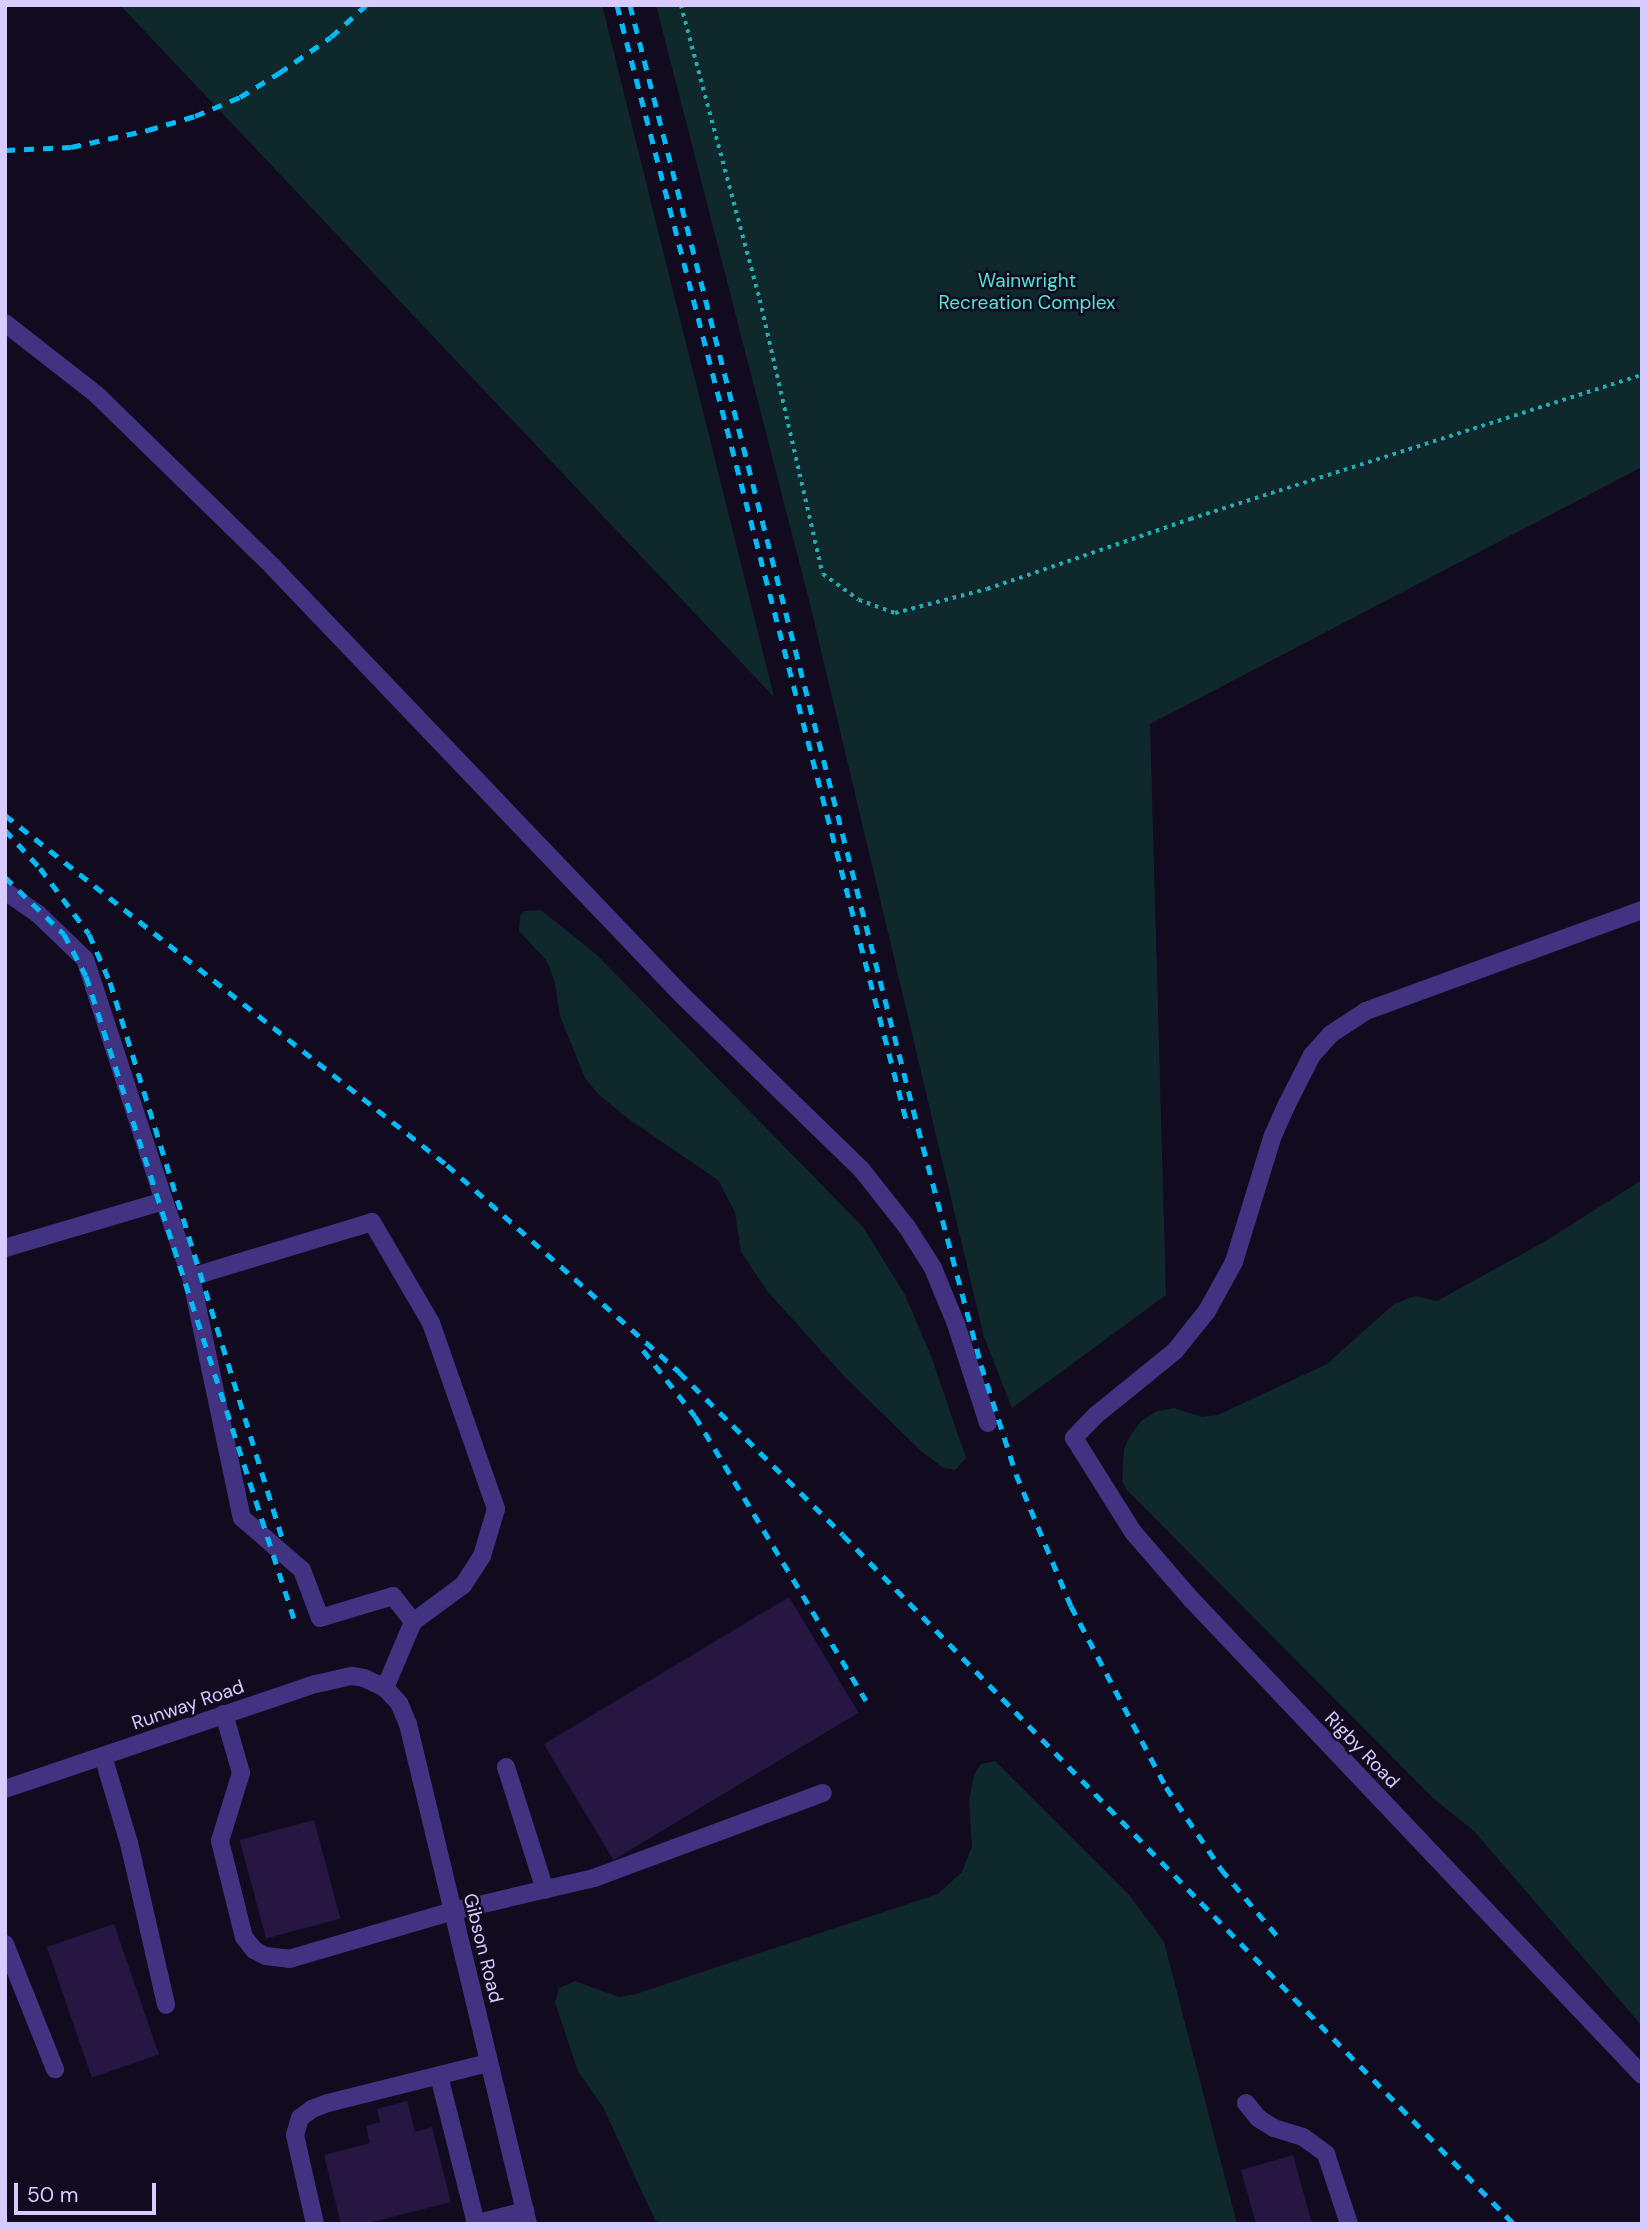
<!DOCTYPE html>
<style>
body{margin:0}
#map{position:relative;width:1647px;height:2229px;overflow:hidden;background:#120b20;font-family:"DM Sans",sans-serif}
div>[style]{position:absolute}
.green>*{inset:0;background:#0e282b}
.building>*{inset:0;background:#251642;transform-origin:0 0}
.path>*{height:3.5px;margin-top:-1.75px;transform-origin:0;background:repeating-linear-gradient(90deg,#26acb7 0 3.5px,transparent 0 8.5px)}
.minor>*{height:18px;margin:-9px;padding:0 9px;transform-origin:9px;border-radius:9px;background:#413382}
.rail>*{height:5px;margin-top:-2.5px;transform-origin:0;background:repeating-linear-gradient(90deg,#00bbf6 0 10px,transparent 0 19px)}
span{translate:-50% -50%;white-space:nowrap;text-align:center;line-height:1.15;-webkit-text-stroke:5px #120b20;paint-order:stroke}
.park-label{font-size:19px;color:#50e6d5}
.street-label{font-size:19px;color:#d8cbff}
.frame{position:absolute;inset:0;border:7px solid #d8cbff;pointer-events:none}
.scale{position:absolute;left:14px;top:2183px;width:142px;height:32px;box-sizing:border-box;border:4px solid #d8cbff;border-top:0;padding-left:9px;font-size:21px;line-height:24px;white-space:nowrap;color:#d8cbff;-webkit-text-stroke:5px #120b20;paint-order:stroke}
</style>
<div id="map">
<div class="green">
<i style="clip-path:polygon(120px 5px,602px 5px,774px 697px)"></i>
<i style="clip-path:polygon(656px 5px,1642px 5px,1642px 467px,1150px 724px,1166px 1295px,1012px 1408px,984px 1337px,810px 604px)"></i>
<i style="clip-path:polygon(541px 910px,597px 955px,863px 1227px,905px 1295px,931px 1356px,966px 1458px,955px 1470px,942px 1467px,920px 1450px,845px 1377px,767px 1291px,741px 1252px,735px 1212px,718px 1180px,630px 1120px,599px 1095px,585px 1078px,560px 1016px,555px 983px,547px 961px,519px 931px,520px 916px,524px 911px)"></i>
<i style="clip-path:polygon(1642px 1180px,1642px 2026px,1474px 1831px,1434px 1799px,1127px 1490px,1122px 1481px,1124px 1449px,1130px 1436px,1141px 1421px,1157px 1411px,1174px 1408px,1202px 1417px,1218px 1415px,1327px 1364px,1394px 1304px,1415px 1296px,1437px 1301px,1544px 1242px)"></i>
<i style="clip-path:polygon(995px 1761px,1130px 1896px,1164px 1942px,1237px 2224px,662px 2224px,655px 2220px,603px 2107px,578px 2071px,555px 2002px,559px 1988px,575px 1981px,619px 1997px,636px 1994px,938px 1894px,962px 1872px,972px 1846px,969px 1802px,974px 1775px,981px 1764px)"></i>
</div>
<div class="building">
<i style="left:789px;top:1597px;width:135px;height:286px;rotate:59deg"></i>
<i style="left:314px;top:1820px;width:102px;height:77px;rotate:75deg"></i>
<i style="left:114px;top:1924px;width:138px;height:71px;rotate:71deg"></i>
<i style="clip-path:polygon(407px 2101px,415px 2132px,432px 2127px,451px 2202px,364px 2224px,341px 2224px,324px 2155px,370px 2143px,366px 2126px,380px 2122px,377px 2109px)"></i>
<i style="clip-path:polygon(1293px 2155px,1312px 2224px,1256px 2224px,1241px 2170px)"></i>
</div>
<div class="path">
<i style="left:681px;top:5px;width:305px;rotate:75deg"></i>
<i style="left:760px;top:300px;width:281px;rotate:77.1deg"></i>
<i style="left:823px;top:574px;width:44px;rotate:35.8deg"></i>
<i style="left:859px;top:600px;width:38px;rotate:20deg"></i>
<i style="left:895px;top:613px;width:95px;rotate:-14.6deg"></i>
<i style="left:987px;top:589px;width:215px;rotate:-19deg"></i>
<i style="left:1190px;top:519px;width:474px;rotate:-17.7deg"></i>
</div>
<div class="minor">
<i style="left:5px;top:323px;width:117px;rotate:38deg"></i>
<i style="left:97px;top:395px;width:246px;rotate:44.3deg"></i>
<i style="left:273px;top:567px;width:593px;rotate:46.3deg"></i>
<i style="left:683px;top:996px;width:248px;rotate:44.2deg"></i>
<i style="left:861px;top:1169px;width:74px;rotate:51.6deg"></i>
<i style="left:907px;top:1227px;width:49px;rotate:57.6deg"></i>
<i style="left:933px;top:1268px;width:61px;rotate:67.7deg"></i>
<i style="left:956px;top:1324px;width:104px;rotate:72.1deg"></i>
<i style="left:5px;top:891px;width:39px;rotate:35deg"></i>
<i style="left:37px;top:913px;width:66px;rotate:43.8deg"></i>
<i style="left:85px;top:959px;width:255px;rotate:71.9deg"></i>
<i style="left:1642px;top:910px;width:294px;rotate:159.9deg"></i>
<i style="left:1366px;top:1011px;width:42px;rotate:146.7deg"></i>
<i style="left:1331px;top:1034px;width:28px;rotate:132deg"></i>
<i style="left:1312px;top:1055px;width:55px;rotate:117deg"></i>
<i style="left:1287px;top:1104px;width:34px;rotate:114deg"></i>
<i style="left:1273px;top:1135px;width:133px;rotate:107.1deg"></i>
<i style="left:1234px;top:1262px;width:56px;rotate:118.9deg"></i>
<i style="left:1207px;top:1311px;width:51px;rotate:128.7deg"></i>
<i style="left:1175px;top:1351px;width:102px;rotate:141deg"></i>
<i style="left:1096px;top:1415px;width:32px;rotate:134deg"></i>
<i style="left:1074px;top:1438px;width:111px;rotate:57.9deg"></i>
<i style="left:1133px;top:1532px;width:89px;rotate:49.1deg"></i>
<i style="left:1191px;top:1599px;width:656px;rotate:46.54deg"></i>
<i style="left:5px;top:1248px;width:166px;rotate:-16.5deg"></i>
<i style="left:164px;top:1201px;width:81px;rotate:70.4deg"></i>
<i style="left:191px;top:1277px;width:246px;rotate:78.1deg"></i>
<i style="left:242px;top:1518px;width:79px;rotate:40.9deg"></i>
<i style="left:302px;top:1570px;width:51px;rotate:69.4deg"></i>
<i style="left:320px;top:1618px;width:76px;rotate:-16.8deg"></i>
<i style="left:393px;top:1596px;width:33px;rotate:52deg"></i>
<i style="left:191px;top:1277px;width:189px;rotate:-16.9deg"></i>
<i style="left:372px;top:1222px;width:117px;rotate:59.7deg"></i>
<i style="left:431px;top:1323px;width:197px;rotate:70.7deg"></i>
<i style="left:496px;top:1509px;width:49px;rotate:106.6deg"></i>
<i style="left:482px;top:1556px;width:35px;rotate:123deg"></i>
<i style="left:463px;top:1585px;width:62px;rotate:143.5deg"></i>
<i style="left:413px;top:1622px;width:72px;rotate:113deg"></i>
<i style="left:224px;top:1714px;width:61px;rotate:73.9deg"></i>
<i style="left:241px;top:1773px;width:71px;rotate:107.2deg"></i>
<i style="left:220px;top:1841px;width:99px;rotate:76deg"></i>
<i style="left:244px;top:1937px;width:16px;rotate:52deg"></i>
<i style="left:254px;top:1950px;width:13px;rotate:27deg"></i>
<i style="left:266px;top:1956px;width:23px;rotate:7deg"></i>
<i style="left:289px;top:1959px;width:171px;rotate:-16.3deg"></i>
<i style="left:453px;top:1911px;width:145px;rotate:-13.2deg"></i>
<i style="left:594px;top:1878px;width:244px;rotate:-20.4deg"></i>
<i style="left:103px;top:1756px;width:91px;rotate:73.4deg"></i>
<i style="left:129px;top:1843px;width:166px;rotate:77.1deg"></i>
<i style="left:506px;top:1767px;width:129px;rotate:72.4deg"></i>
<i style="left:5px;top:1789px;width:328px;rotate:-18.7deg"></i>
<i style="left:316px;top:1684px;width:37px;rotate:-13deg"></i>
<i style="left:352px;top:1676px;width:12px;rotate:9deg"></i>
<i style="left:364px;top:1678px;width:23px;rotate:25deg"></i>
<i style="left:385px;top:1688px;width:21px;rotate:47deg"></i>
<i style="left:399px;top:1703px;width:23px;rotate:67deg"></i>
<i style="left:408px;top:1724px;width:514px;rotate:76.5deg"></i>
<i style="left:5px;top:1944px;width:135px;rotate:68.2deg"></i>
<i style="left:439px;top:2076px;width:152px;rotate:75.9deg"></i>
<i style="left:1246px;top:2103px;width:19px;rotate:51deg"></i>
<i style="left:1258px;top:2118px;width:19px;rotate:32deg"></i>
<i style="left:1274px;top:2128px;width:30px;rotate:17deg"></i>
<i style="left:1303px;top:2137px;width:29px;rotate:36deg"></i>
<i style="left:1326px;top:2154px;width:74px;rotate:71.8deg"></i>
<i style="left:315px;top:2224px;width:91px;rotate:-102.7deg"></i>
<i style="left:295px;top:2135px;width:18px;rotate:-74deg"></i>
<i style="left:300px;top:2118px;width:15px;rotate:-37deg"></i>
<i style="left:312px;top:2109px;width:17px;rotate:-21deg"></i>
<i style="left:328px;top:2103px;width:166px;rotate:-14deg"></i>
<i style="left:474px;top:2224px;width:53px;rotate:-14.3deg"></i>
</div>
<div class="rail">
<i style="left:617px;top:5px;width:1159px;rotate:75.46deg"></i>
<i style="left:630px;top:5px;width:1159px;rotate:75.62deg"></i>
<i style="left:918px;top:1128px;width:245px;rotate:75.1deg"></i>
<i style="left:981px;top:1365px;width:114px;rotate:72.2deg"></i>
<i style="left:1016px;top:1474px;width:143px;rotate:67.4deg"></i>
<i style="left:1071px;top:1606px;width:204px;rotate:62.3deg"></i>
<i style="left:1166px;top:1787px;width:99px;rotate:56.1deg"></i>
<i style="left:1221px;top:1869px;width:89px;rotate:50deg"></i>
<i style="left:5px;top:150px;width:66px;rotate:-2.6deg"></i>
<i style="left:71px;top:147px;width:79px;rotate:-12.4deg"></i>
<i style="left:148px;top:130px;width:49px;rotate:-16.6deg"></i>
<i style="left:195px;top:116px;width:49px;rotate:-22.9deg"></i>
<i style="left:240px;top:97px;width:46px;rotate:-31.6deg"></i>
<i style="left:279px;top:73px;width:63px;rotate:-34.7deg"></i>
<i style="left:331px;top:37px;width:47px;rotate:-42.4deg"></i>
<i style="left:5px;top:815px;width:564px;rotate:38.37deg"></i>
<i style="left:447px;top:1165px;width:311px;rotate:41.7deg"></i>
<i style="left:679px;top:1372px;width:231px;rotate:44.8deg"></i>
<i style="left:843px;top:1535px;width:962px;rotate:45.76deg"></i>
<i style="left:5px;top:830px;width:52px;rotate:47.4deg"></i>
<i style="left:40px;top:868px;width:82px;rotate:53.4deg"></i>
<i style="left:89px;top:934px;width:52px;rotate:66.4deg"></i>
<i style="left:110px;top:982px;width:585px;rotate:72.8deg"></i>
<i style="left:5px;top:877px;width:82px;rotate:44deg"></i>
<i style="left:64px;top:934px;width:47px;rotate:62.4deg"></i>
<i style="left:86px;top:976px;width:676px;rotate:72.07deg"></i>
<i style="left:643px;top:1350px;width:84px;rotate:51.8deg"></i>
<i style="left:695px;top:1416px;width:332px;rotate:59deg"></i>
</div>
<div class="park-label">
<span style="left:1027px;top:292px">Wainwright<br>Recreation Complex</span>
</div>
<div class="street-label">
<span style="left:188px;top:1705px;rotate:-19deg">Runway Road</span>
<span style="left:1362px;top:1750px;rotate:46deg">Rigby Road</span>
<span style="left:483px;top:1948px;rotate:76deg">Gibson Road</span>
</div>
<div class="frame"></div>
<div class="scale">50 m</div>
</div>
